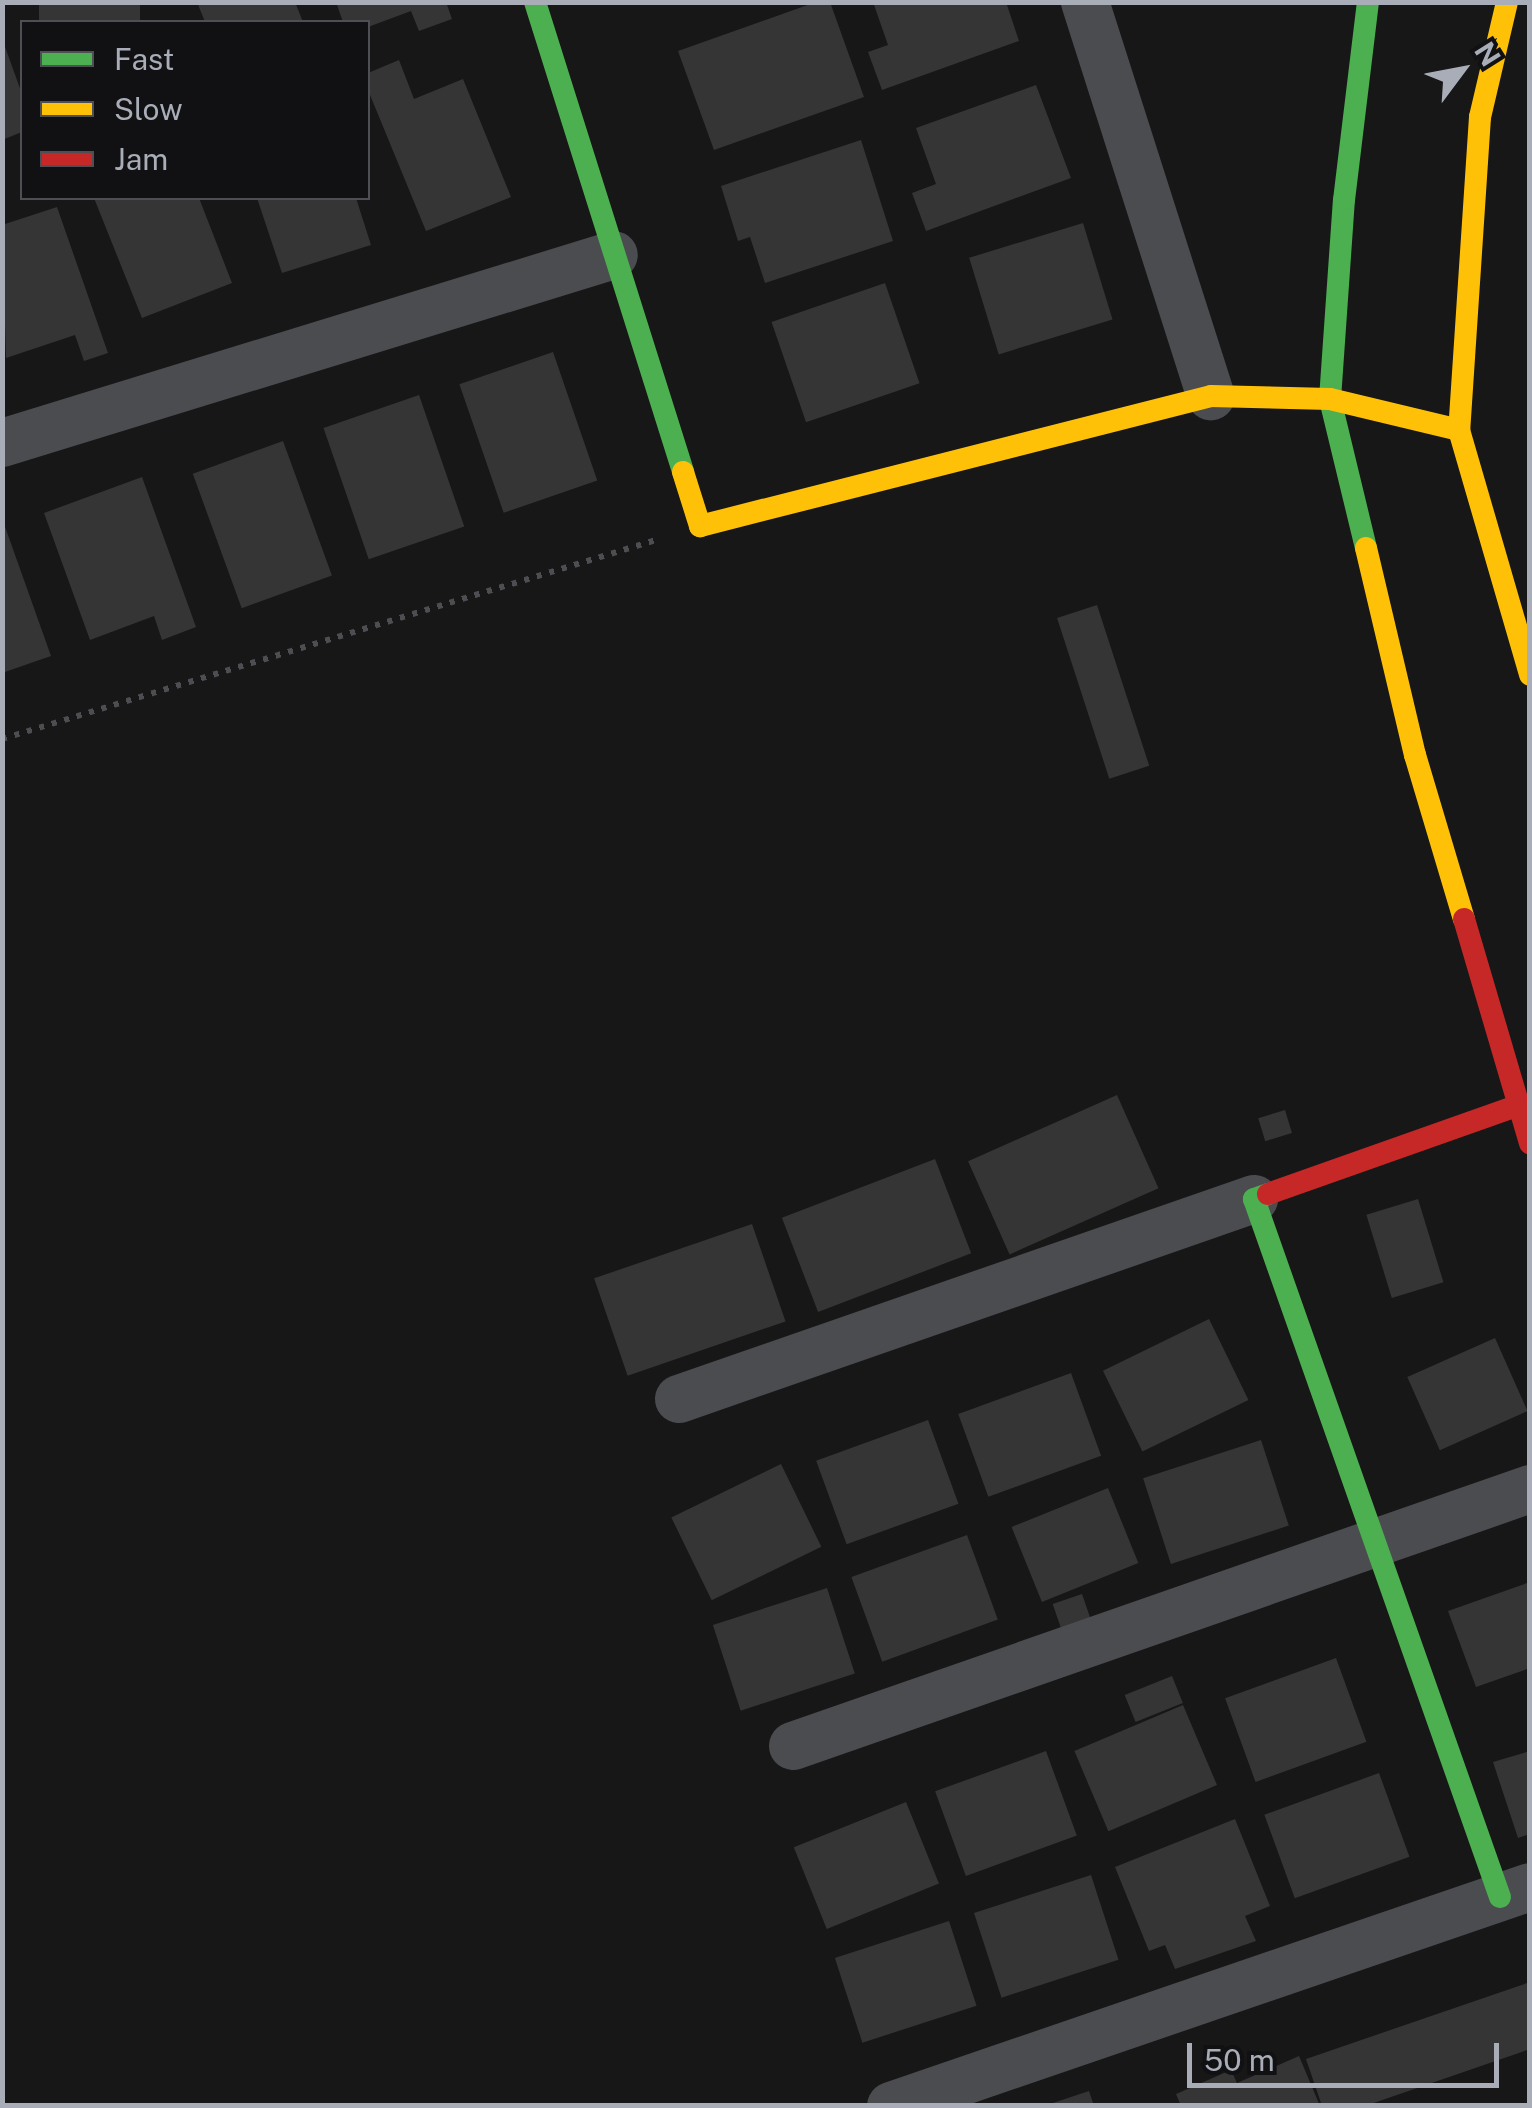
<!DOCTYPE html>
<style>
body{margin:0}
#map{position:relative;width:1532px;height:2108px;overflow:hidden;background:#171717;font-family:"Public Sans",sans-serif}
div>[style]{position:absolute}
.building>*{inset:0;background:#353536;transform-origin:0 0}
.path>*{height:6px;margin-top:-3px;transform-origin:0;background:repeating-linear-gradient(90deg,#4d4e52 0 5px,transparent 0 13px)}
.street>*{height:48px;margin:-24px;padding:0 24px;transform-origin:24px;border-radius:24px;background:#4b4c50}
.fast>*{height:22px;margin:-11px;padding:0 11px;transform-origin:11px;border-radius:11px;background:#4caf50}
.slow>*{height:22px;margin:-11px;padding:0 11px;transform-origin:11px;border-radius:11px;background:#ffc107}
.jam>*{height:22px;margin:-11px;padding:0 11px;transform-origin:11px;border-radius:11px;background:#c62828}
span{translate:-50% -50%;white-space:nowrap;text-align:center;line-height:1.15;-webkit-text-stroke:10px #111113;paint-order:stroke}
.frame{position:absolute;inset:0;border:5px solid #a8adb8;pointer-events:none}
.legend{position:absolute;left:20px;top:20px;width:350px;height:180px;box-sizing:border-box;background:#111113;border:2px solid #4d4f55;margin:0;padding:12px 18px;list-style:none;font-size:30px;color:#a8adb8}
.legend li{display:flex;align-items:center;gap:20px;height:50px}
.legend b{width:50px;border:2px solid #4d4f55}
.north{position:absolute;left:1412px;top:20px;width:100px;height:100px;-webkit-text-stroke:8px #111113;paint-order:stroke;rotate:58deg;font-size:28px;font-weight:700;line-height:40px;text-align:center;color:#a8adb8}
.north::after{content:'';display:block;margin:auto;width:35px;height:45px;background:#a8adb8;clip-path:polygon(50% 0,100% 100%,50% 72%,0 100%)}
.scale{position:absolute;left:1187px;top:2043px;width:312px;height:45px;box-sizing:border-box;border:5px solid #a8adb8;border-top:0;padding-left:12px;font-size:30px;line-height:35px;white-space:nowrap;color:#a8adb8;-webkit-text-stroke:8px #111113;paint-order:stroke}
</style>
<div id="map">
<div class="building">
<i style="left:39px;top:2px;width:101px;height:21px"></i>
<i style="clip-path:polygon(197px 2px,295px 2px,303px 22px,205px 22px)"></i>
<i style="clip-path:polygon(336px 2px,446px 2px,452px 19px,419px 31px,411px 11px,368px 27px,343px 22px)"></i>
<i style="clip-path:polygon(816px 2px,830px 2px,864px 97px,714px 150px,678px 51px)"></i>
<i style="clip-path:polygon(873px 2px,1006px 2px,1019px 41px,882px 90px,868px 52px,888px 45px)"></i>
<i style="clip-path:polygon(3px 41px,22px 94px,22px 132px,2px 140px)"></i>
<i style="clip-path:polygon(399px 60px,414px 99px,463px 79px,511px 197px,426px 231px,368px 90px,368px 73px)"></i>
<i style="clip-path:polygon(1036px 85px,1071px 178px,926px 231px,912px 193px,936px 184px,916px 128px)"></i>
<i style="clip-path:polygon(861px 140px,893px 241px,765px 283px,750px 237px,738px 241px,721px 186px)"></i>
<i style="clip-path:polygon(94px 198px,199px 198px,232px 283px,142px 318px)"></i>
<i style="clip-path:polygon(257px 198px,356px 198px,371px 245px,282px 273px)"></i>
<i style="clip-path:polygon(57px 207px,108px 353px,84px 361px,75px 335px,6px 358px,2px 225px)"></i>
<i style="left:1083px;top:223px;width:101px;height:119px;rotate:73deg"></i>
<i style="left:885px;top:283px;width:106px;height:120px;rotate:71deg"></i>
<i style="left:553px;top:352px;width:136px;height:99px;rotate:71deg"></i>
<i style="left:419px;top:395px;width:139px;height:101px;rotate:71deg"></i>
<i style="left:283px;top:441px;width:143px;height:96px;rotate:70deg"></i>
<i style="clip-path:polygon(142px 477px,196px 627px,162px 640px,154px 616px,90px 640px,44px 513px)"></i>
<i style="clip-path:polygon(3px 521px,51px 656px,2px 673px,2px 522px)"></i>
<i style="left:1097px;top:605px;width:169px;height:42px;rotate:72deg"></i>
<i style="left:1117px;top:1095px;width:102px;height:163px;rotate:66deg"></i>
<i style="left:1285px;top:1110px;width:24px;height:28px;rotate:73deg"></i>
<i style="left:935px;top:1159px;width:101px;height:164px;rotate:69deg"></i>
<i style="left:1418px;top:1199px;width:87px;height:54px;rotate:73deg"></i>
<i style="left:752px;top:1224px;width:103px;height:167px;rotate:71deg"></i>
<i style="left:1209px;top:1319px;width:90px;height:118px;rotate:64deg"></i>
<i style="left:1495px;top:1338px;width:80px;height:96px;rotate:66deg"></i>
<i style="left:1071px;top:1373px;width:88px;height:120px;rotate:70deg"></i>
<i style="left:928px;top:1420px;width:89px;height:119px;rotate:70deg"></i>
<i style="left:1261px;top:1440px;width:90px;height:124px;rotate:72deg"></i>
<i style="left:781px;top:1464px;width:92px;height:122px;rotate:64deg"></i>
<i style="left:1108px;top:1488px;width:81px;height:104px;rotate:68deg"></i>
<i style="left:967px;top:1535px;width:90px;height:123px;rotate:70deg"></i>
<i style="clip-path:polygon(1530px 1582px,1530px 1668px,1476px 1687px,1448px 1611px)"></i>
<i style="left:827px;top:1588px;width:90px;height:120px;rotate:72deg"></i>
<i style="left:1082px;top:1594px;width:36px;height:31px;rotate:71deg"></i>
<i style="left:1336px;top:1658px;width:89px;height:118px;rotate:70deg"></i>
<i style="left:1172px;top:1676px;width:29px;height:51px;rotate:68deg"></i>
<i style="left:1183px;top:1705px;width:87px;height:118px;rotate:67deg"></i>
<i style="left:1046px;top:1751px;width:90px;height:118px;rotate:70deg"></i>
<i style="clip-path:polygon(1530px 1751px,1530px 1834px,1518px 1838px,1493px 1762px)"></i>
<i style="left:1379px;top:1773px;width:89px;height:122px;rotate:70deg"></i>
<i style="left:906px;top:1802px;width:88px;height:121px;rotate:68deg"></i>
<i style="clip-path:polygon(1235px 1819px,1270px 1906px,1245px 1916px,1256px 1941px,1175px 1969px,1165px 1945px,1149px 1951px,1115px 1867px)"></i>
<i style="left:1091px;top:1875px;width:89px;height:123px;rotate:72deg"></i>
<i style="left:949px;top:1921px;width:89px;height:120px;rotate:72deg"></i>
<i style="clip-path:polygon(1530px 1982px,1530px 2049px,1365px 2106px,1322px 2106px,1306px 2059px)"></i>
<i style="clip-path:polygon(1299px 2056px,1320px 2106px,1181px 2106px,1176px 2094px,1231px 2070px,1237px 2083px)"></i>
<i style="clip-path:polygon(1089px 2091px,1094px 2106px,1047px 2106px,1047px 2105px)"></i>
</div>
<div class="path">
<i style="left:2px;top:739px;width:684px;rotate:-16.92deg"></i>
</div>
<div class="street">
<i style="left:1085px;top:2px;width:414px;rotate:72.3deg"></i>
<i style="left:2px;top:443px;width:640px;rotate:-17.08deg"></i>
<i style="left:679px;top:1399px;width:609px;rotate:-19.18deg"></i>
<i style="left:793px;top:1746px;width:781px;rotate:-19.22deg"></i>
<i style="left:891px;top:2106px;width:675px;rotate:-18.92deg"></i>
</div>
<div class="fast">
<i style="left:535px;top:2px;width:493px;rotate:72.5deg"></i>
<i style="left:1366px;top:548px;width:153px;rotate:-103.6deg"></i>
<i style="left:1330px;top:399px;width:199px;rotate:-86deg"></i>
<i style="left:1344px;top:200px;width:199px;rotate:-83.1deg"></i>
<i style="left:1268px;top:1194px;width:15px;rotate:160deg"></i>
<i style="left:1254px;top:1199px;width:740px;rotate:70.59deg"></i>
</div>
<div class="slow">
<i style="left:1507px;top:2px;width:118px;rotate:103.2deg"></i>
<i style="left:1480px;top:117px;width:314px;rotate:93.8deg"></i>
<i style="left:1459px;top:430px;width:255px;rotate:73.8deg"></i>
<i style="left:683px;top:472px;width:57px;rotate:72.5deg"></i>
<i style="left:700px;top:526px;width:527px;rotate:-14.27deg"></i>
<i style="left:1211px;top:396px;width:119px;rotate:1.4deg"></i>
<i style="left:1330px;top:399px;width:133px;rotate:13.5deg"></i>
<i style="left:1366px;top:548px;width:213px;rotate:76.7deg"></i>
<i style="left:1415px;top:755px;width:171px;rotate:73.4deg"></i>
</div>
<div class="jam">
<i style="left:1464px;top:919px;width:234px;rotate:73.6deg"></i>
<i style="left:1268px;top:1194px;width:261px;rotate:-19.5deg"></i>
</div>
<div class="frame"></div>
<ul class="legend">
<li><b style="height:12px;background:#4caf50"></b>Fast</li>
<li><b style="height:12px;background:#ffc107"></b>Slow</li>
<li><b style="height:12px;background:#c62828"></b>Jam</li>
</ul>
<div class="north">N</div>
<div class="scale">50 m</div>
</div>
